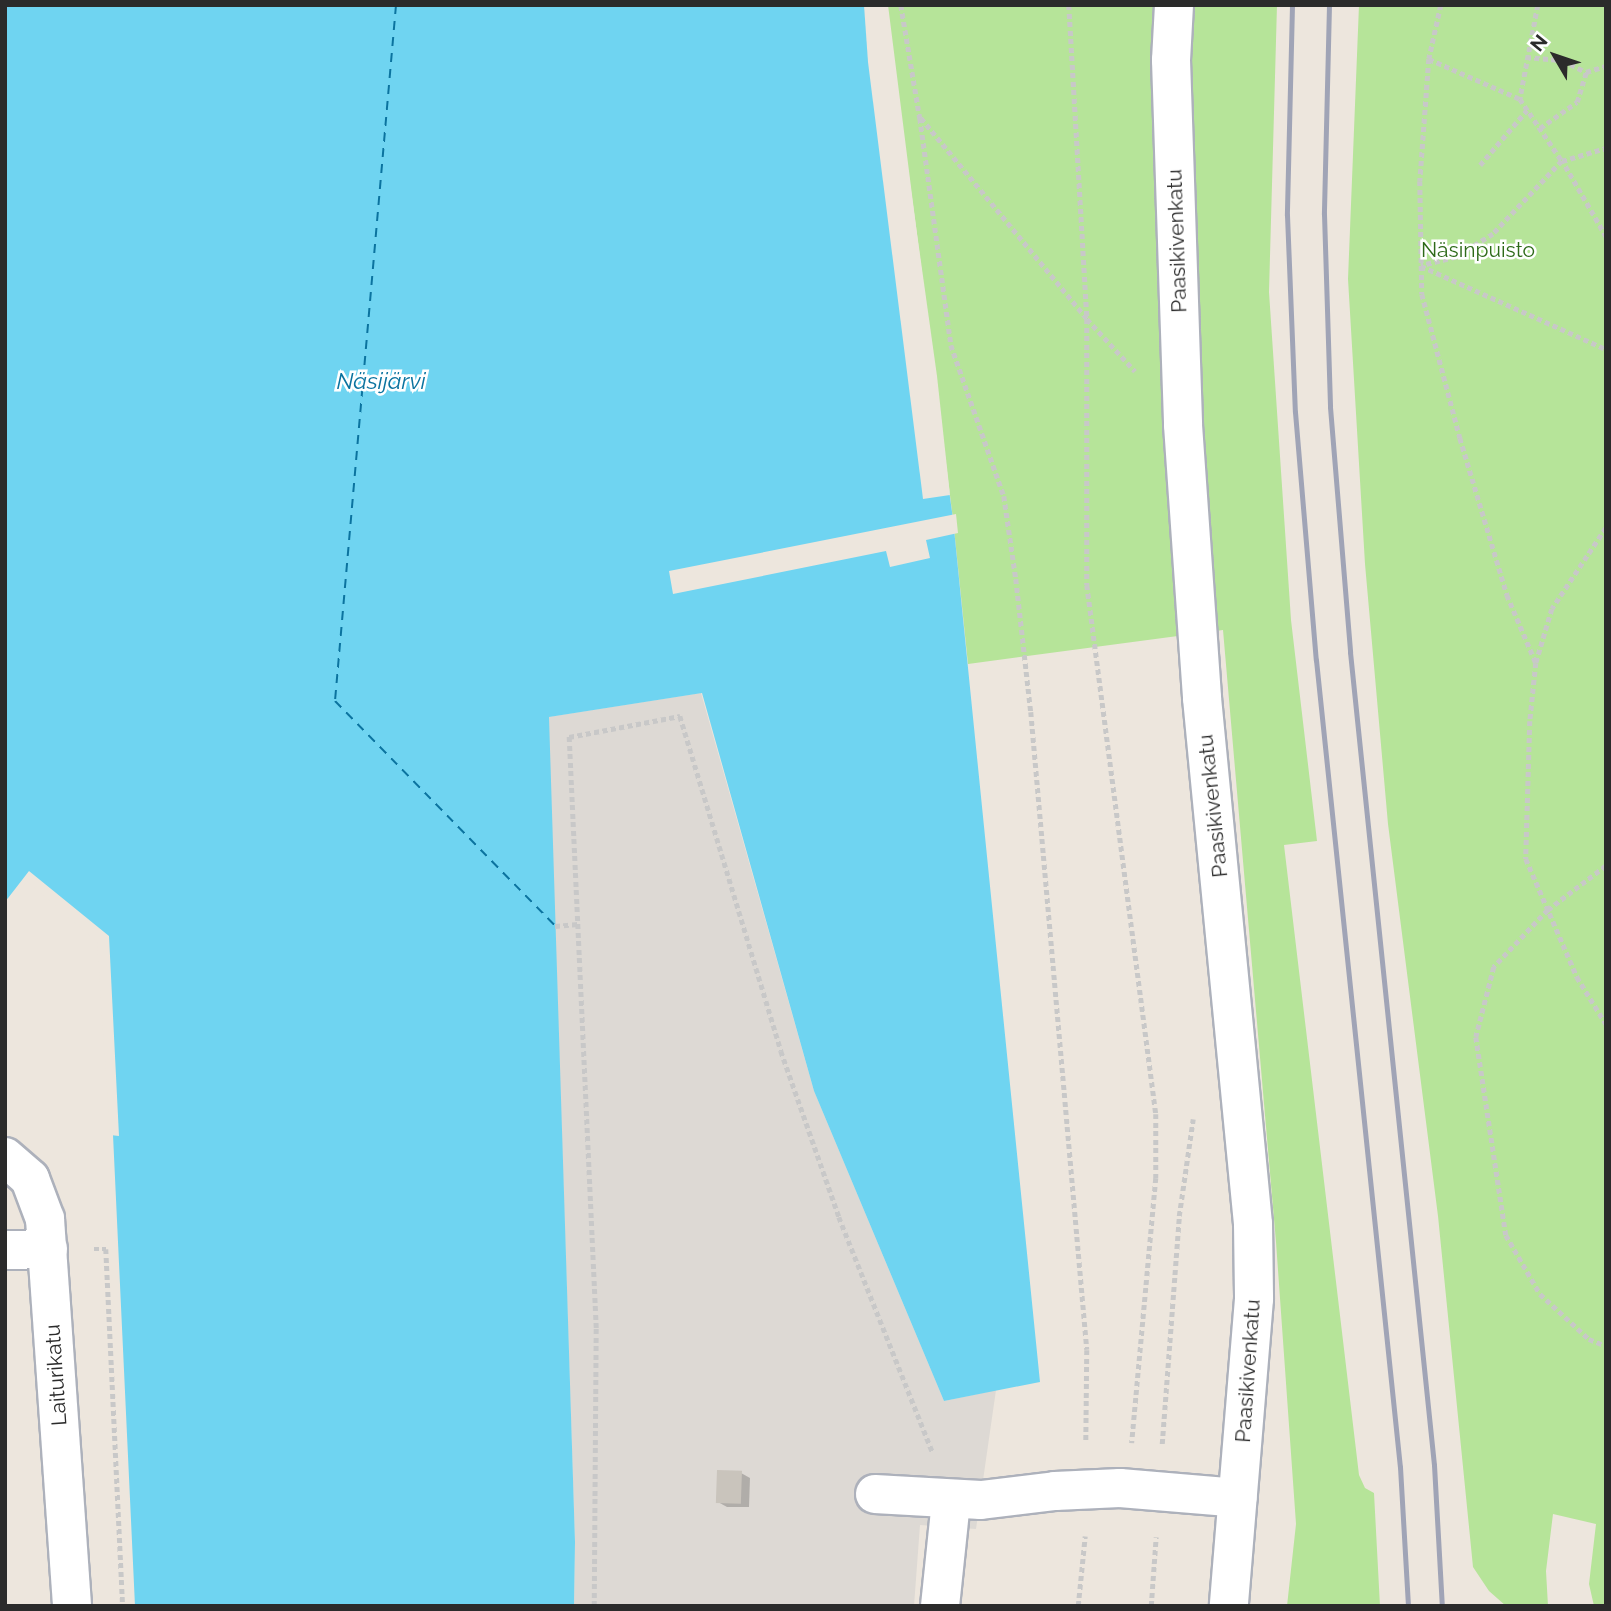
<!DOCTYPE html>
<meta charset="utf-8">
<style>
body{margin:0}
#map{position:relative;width:1611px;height:1611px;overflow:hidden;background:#ede6dd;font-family:Raleway,sans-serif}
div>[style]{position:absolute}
.green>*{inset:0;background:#b6e499}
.plaza>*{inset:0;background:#ddd9d4}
.water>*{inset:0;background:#6fd4f1}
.pier>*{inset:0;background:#ede6dd}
.shadow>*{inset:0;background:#0003}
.ferry>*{height:2px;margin-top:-1px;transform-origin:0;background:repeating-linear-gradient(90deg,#0b739f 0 9px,transparent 0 16px)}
.building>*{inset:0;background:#c9c4bc;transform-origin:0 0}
.path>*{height:4.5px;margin-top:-2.25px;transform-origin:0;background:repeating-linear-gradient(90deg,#c8c8c8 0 5px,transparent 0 8.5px)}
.roads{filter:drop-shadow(2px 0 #adb1bb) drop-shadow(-2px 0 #adb1bb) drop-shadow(0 2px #adb1bb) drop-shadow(0 -2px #adb1bb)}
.minor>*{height:38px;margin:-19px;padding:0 19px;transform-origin:19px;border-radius:19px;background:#fff}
.rail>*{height:5px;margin:-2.5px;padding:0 2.5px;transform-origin:2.5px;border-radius:2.5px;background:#a0a4b6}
span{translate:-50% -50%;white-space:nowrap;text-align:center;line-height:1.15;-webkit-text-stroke:5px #fff;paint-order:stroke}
.street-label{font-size:21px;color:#2b2b2b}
.park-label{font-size:21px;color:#2e6a19}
.water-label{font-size:23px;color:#0b739f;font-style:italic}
.frame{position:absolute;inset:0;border:7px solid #2b2b2b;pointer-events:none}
.north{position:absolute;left:1520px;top:21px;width:70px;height:70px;-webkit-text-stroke:5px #fff;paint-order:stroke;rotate:309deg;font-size:19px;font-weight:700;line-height:28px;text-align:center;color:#2b2b2b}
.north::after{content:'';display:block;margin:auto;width:24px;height:32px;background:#2b2b2b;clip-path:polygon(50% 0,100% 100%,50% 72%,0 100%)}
</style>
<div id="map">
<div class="green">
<i style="clip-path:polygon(888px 5px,1277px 5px,1269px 292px,1291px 620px,1317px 841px,1284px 845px,1359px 1475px,1365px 1488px,1374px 1493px,1380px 1606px,1287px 1606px,1296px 1524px,1276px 1242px,1223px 630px,968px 664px,953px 519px)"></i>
<i style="clip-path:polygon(1359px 5px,1606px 5px,1606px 1606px,1594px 1606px,1589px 1584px,1596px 1524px,1553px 1514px,1546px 1571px,1548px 1606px,1506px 1606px,1489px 1591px,1473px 1567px,1438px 1216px,1388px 824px,1365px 564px,1348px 279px)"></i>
</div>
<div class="plaza">
<i style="clip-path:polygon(701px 693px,814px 1091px,944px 1401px,996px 1390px,976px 1529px,920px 1525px,914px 1606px,574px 1606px,575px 1542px,548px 717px)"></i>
</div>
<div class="water">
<i style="clip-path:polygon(5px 5px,882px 5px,953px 519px,1040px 1382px,944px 1401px,814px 1091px,702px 693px,549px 717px,575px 1542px,574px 1606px,135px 1606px,113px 1135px,101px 940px,27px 877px,8px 899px,5px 898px)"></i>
</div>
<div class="pier">
<i style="clip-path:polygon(864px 5px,885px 5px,937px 376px,950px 495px,923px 499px,868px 62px)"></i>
<i style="clip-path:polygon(956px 514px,958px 533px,926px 540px,930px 558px,890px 567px,886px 551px,673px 594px,669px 571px)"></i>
<i style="clip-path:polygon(29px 871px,109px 936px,119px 1136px,110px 1135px,97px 942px,27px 881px,10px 902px,5px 902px)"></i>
</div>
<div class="shadow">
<i style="clip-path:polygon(741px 1473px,750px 1478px,749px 1507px,727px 1507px,718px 1502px)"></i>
</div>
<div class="ferry">
<i style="left:396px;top:5px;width:699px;rotate:95.01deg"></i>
<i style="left:335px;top:701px;width:315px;rotate:45.6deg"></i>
</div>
<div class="building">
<i style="left:717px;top:1470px;width:25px;height:33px;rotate:2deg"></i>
</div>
<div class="path">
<i style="left:901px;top:5px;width:115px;rotate:80.5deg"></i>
<i style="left:920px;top:118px;width:229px;rotate:82.2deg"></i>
<i style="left:951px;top:345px;width:160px;rotate:70.7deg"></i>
<i style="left:1004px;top:496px;width:84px;rotate:81.8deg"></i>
<i style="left:1016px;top:579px;width:134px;rotate:83.6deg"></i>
<i style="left:1031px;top:712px;width:640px;rotate:84.98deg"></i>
<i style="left:1087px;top:1350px;width:93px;rotate:90.6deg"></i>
<i style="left:1069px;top:5px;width:315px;rotate:86.7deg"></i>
<i style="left:1087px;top:319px;width:266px;rotate:90deg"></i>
<i style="left:1087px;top:585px;width:533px;rotate:82.57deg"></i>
<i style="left:1156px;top:1114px;width:64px;rotate:90deg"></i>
<i style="left:1156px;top:1178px;width:266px;rotate:95.2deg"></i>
<i style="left:1441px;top:5px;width:55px;rotate:102.5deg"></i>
<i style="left:1429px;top:59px;width:122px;rotate:94.2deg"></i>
<i style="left:1420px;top:181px;width:113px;rotate:89deg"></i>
<i style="left:1422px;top:294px;width:149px;rotate:75.2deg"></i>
<i style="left:1460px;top:438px;width:164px;rotate:73.3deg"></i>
<i style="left:1507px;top:595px;width:74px;rotate:66.9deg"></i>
<i style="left:1538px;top:5px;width:96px;rotate:100.8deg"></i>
<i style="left:1520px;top:99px;width:75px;rotate:55.9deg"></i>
<i style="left:1562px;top:161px;width:46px;rotate:-16.5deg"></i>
<i style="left:1526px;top:57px;width:37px;rotate:5deg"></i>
<i style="left:1563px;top:60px;width:26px;rotate:28deg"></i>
<i style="left:1586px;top:72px;width:21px;rotate:-17deg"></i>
<i style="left:1429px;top:59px;width:99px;rotate:23.7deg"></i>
<i style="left:921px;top:118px;width:261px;rotate:50.4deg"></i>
<i style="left:1087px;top:319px;width:71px;rotate:47.3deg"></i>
<i style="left:1540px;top:128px;width:45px;rotate:-35.1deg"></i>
<i style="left:1577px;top:102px;width:31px;rotate:-73deg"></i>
<i style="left:1480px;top:165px;width:72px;rotate:-49.5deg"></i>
<i style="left:1606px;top:237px;width:88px;rotate:-120.1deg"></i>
<i style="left:1562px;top:161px;width:100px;rotate:133.4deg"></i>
<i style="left:1493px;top:234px;width:44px;rotate:148.1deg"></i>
<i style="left:1456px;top:257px;width:36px;rotate:166deg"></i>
<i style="left:1421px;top:266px;width:203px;rotate:24.2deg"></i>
<i style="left:1606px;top:528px;width:97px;rotate:123.7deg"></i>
<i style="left:1552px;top:609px;width:56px;rotate:106.5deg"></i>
<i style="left:1536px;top:663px;width:58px;rotate:95.9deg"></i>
<i style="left:1530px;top:721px;width:138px;rotate:91.7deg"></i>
<i style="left:1526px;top:859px;width:129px;rotate:66.6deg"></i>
<i style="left:1577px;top:977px;width:55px;rotate:58.3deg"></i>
<i style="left:1606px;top:866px;width:73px;rotate:142.8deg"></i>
<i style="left:1548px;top:910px;width:79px;rotate:133.5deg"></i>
<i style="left:1494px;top:967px;width:72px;rotate:104.4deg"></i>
<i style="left:1476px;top:1037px;width:200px;rotate:81.4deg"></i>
<i style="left:1506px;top:1235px;width:68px;rotate:60deg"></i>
<i style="left:1540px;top:1294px;width:67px;rotate:42.6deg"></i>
<i style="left:1589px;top:1339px;width:18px;rotate:22deg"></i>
<i style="left:555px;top:926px;width:23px;rotate:-5deg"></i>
<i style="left:94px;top:1249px;width:12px"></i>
<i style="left:106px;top:1249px;width:354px;rotate:87.3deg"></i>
<i style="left:1162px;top:1444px;width:229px;rotate:-85.7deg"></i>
<i style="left:1179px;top:1216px;width:98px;rotate:-81.8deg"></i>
<i style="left:594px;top:1606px;width:278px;rotate:-89.6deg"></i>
<i style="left:596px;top:1328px;width:592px;rotate:-92.62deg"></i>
<i style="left:569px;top:737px;width:113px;rotate:-10.7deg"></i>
<i style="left:680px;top:716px;width:350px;rotate:73.2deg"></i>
<i style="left:781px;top:1051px;width:176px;rotate:70.7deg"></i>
<i style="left:839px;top:1217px;width:252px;rotate:68.3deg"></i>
<i style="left:1078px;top:1606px;width:70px;rotate:-84.3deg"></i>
<i style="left:1151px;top:1606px;width:69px;rotate:-85.9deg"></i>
</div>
<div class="roads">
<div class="minor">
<i style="left:1174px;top:5px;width:55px;rotate:93.1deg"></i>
<i style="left:1171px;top:60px;width:365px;rotate:88.1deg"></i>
<i style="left:1183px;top:425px;width:274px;rotate:86deg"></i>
<i style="left:1202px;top:698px;width:528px;rotate:84.46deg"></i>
<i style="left:1253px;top:1224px;width:75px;rotate:89.2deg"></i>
<i style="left:1254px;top:1299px;width:308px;rotate:94.7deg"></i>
<i style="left:5px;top:1157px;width:33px;rotate:41deg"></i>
<i style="left:30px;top:1179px;width:43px;rotate:69.4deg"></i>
<i style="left:45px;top:1219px;width:388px;rotate:86deg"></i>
<i style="left:5px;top:1250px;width:43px;rotate:-1.3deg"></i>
<i style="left:875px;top:1494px;width:106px;rotate:3.2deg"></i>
<i style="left:981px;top:1500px;width:75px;rotate:-6.9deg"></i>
<i style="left:1055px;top:1491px;width:65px;rotate:-2.6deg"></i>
<i style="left:1120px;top:1488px;width:118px;rotate:4.8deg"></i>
<i style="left:940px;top:1606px;width:106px;rotate:-84deg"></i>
</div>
</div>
<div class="rail">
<i style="left:1292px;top:5px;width:210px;rotate:91.4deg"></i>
<i style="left:1287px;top:215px;width:197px;rotate:87.7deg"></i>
<i style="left:1295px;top:412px;width:249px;rotate:85.2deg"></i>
<i style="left:1316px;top:660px;width:811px;rotate:84.06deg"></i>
<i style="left:1400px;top:1467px;width:139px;rotate:86.7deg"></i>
<i style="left:1329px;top:5px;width:209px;rotate:91.4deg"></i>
<i style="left:1324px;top:214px;width:193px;rotate:88.2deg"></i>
<i style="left:1330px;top:407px;width:246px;rotate:85.3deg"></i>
<i style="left:1350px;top:652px;width:817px;rotate:84.1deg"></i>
<i style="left:1434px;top:1465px;width:141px;rotate:86.8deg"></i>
</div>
<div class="street-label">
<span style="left:1177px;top:241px;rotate:-92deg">Paasikivenkatu</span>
<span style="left:1213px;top:806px;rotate:-96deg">Paasikivenkatu</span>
<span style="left:1248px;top:1371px;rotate:-86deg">Paasikivenkatu</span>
<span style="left:56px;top:1375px;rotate:-94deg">Laiturikatu</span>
</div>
<div class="park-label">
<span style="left:1478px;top:250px">Näsinpuisto</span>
</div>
<div class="water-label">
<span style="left:381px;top:381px">Näsijärvi</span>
</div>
<div class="frame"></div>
<div class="north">N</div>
</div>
